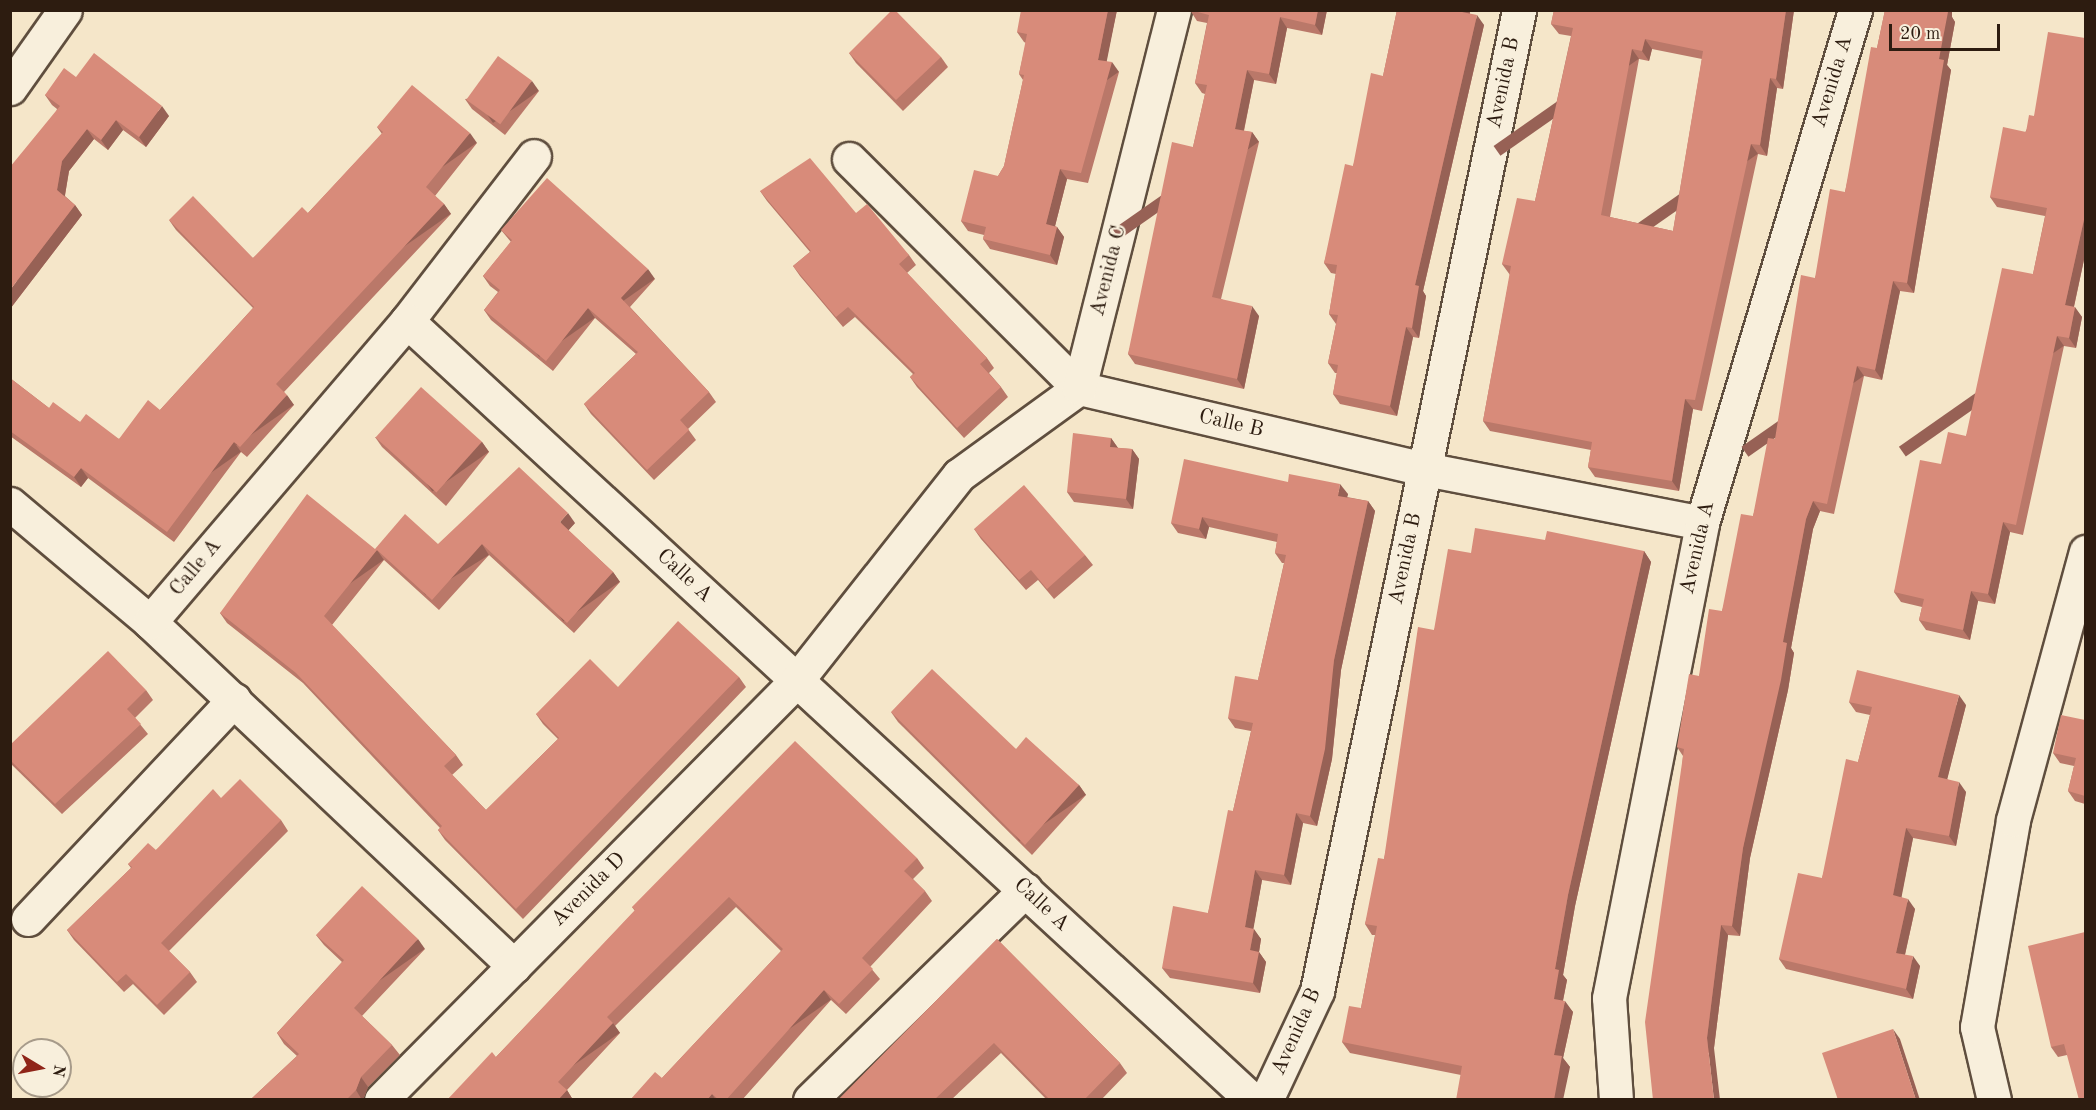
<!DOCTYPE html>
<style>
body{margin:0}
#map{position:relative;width:2096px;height:1110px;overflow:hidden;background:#f5e6c9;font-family:"Old Standard TT",serif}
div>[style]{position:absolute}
.roads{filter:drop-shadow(2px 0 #5f4e3e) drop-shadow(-2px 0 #5f4e3e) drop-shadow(0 2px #5f4e3e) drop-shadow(0 -2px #5f4e3e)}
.minor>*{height:33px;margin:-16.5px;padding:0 16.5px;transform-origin:16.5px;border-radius:16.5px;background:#f8efdc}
.wall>*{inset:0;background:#ba7869}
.shaded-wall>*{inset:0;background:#976155;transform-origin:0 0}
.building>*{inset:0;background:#d88b7a;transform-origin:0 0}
span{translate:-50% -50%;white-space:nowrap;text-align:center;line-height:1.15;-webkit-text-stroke:4.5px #f8efdc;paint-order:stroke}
.street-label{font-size:21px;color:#2d1c10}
.frame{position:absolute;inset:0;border:12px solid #2d1c10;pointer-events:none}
.north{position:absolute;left:12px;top:1038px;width:60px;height:60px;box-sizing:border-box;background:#f8efdc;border:2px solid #a79b8a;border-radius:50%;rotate:100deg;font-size:16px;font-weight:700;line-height:24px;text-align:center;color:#2d1c10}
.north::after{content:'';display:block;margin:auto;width:21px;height:27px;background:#8f2418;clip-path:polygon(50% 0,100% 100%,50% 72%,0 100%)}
.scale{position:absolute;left:1889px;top:24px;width:111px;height:27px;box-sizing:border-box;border:3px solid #2d1c10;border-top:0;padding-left:8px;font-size:18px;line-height:21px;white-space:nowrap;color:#2d1c10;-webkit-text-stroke:4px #f8efdc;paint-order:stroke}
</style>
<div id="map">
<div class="roads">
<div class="minor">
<i style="left:10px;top:88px;width:95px;rotate:-54.8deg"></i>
<i style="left:849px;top:159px;width:325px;rotate:44.9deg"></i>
<i style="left:1079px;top:388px;width:355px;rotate:13.2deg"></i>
<i style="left:1425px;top:469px;width:282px;rotate:11deg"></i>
<i style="left:407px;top:321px;width:208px;rotate:-52.4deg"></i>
<i style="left:10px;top:504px;width:183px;rotate:40.1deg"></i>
<i style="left:150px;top:622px;width:501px;rotate:43.38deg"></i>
<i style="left:150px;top:622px;width:396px;rotate:-49.5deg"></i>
<i style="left:407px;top:321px;width:1149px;rotate:42.67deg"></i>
<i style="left:28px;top:919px;width:301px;rotate:-46.8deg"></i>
<i style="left:381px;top:1100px;width:591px;rotate:-45.27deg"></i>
<i style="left:797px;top:680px;width:261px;rotate:-51.7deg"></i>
<i style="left:959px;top:475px;width:148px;rotate:-35.9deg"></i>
<i style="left:1079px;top:388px;width:390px;rotate:-75.9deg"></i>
<i style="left:810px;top:1100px;width:301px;rotate:-44.3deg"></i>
<i style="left:1266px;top:1100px;width:120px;rotate:-64.9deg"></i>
<i style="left:1317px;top:991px;width:1002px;rotate:-78.36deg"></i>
<i style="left:1616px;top:1100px;width:102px;rotate:-93.9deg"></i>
<i style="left:1609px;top:998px;width:484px;rotate:-78.9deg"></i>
<i style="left:1702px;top:523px;width:535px;rotate:-73.39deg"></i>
<i style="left:1994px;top:1100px;width:75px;rotate:-103.1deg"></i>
<i style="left:1977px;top:1027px;width:210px;rotate:-80.1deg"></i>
<i style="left:2013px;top:820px;width:278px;rotate:-74.8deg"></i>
</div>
</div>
<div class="wall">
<i style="clip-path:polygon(1117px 10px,1106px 61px,1119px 72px,1088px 183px,1067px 179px,1055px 226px,1057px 227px,1064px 237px,1057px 265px,990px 249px,983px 239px,984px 235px,968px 231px,961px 221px,998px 176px,1004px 166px,1023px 80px,1019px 74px,1026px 43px,1024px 42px,1017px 32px)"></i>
<i style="clip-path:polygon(1190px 10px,1327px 10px,1322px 35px,1287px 28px,1276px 84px,1254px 80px,1244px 131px,1252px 132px,1259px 142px,1221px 299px,1259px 316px,1244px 389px,1135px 364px,1128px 354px,1193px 147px,1205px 94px,1202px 93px,1195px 83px,1207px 23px,1197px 21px)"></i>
<i style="clip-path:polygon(1397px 10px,1470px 10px,1470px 14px,1484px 25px,1423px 291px,1426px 296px,1419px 338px,1413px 337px,1397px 416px,1340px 404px,1333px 394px,1337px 373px,1335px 373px,1328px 363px,1336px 324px,1329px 314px,1336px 274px,1331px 273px,1324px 263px,1353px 166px,1383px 76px)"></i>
<i style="clip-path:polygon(evenodd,1554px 10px,1794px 10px,1783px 89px,1777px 88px,1767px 156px,1758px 154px,1702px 411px,1693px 409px,1679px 491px,1595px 477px,1588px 467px,1591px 450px,1490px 431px,1483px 421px,1510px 275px,1502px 264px,1535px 201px,1571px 36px,1559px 34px,1551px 24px,1554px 10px,1652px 49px,1702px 59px,1673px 231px,1610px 217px,1639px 59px,1649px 61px,1652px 49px)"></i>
<i style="clip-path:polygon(1885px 10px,1952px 10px,1952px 17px,1955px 22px,1947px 65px,1951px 70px,1914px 293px,1900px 291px,1882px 380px,1864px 376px,1834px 514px,1820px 511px,1813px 529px,1791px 648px,1794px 653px,1788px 690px,1750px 858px,1740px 936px,1728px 935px,1714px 1048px,1653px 1100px,1683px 756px,1677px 747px,1699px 676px,1722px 611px,1753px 516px,1775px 439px,1815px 278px,1845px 192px,1877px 48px)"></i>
<i style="clip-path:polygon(2085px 38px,2085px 255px,2074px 307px,2082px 317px,2076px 348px,2064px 346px,2023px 535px,2010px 532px,1995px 604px,1978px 601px,1970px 640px,1926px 630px,1919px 620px,1922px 607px,1901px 602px,1894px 592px,1941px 464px,1966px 436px,2033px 274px,2045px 216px,1997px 207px,1990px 197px,2034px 116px)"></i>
<i style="clip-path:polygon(849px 53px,941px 57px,948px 67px,903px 111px,856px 63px)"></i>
<i style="clip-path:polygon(76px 77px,169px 116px,146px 147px,123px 130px,108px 150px,94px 139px,69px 171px,65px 196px,75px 205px,82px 215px,10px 309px,57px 109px,52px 105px,45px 95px)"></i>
<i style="clip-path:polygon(539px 91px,505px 135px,472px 109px,465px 99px)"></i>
<i style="clip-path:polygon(377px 127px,477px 143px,435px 196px,444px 204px,451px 214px,284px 392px,294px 405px,247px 457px,241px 452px,174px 542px,88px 478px,81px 487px,10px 436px,10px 378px,49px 408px,80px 422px,119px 439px,160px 410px,253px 308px,176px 230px,169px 220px,253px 258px,308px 213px,382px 134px)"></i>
<i style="clip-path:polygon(760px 191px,856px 213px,909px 255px,916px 265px,907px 273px,987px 358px,994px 368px,989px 373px,1001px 387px,1008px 397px,964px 438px,917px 387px,910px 377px,913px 374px,855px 317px,843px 327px,800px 276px,793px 266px,810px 252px,767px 201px)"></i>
<i style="clip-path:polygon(501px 230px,655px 279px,630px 307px,709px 392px,716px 402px,688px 429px,696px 440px,654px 480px,591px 414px,584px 404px,636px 354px,595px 318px,553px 371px,491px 320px,484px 310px,498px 292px,490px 286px,483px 276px,511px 242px)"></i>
<i style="clip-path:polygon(375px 437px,482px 442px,489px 452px,446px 506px,382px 447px)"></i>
<i style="clip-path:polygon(1111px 438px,1118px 448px,1132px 449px,1139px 459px,1133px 509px,1074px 502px,1067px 492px)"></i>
<i style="clip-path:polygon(1288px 482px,1348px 494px,1347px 497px,1368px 501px,1375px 511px,1341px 670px,1332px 759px,1317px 826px,1303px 823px,1291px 885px,1262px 880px,1253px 929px,1261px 939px,1259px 952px,1266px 962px,1260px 993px,1170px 978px,1162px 968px,1208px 913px,1233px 811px,1251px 731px,1235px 728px,1228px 718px,1258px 680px,1284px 563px,1282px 563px,1275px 553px,1277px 542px,1209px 527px,1206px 539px,1178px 533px,1171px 523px)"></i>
<i style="clip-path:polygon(575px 523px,568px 530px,613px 572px,620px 582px,574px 633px,489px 555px,439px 610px,384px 560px,332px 625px,456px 755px,463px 765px,452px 775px,486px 810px,558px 739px,543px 724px,536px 714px,618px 687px,739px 677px,746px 687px,523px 919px,445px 840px,438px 830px,440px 828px,303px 683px,227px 623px,220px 613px,375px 549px,438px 544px)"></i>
<i style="clip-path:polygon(974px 529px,1085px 555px,1093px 565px,1054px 599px,1038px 580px,1026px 590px,981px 539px)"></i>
<i style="clip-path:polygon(1644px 551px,1651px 562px,1575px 906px,1563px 975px,1567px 980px,1563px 1001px,1573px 1012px,1563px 1058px,1570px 1067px,1461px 1075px,1350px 1053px,1342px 1042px,1361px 1008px,1375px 935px,1372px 935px,1365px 924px,1384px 859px,1434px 630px,1471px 553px)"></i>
<i style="clip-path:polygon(146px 690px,153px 700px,135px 718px,148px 734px,62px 814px,10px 763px,10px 745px)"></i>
<i style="clip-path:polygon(1849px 702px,1966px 705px,1947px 779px,1966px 792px,1956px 846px,1913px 838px,1901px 897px,1915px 909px,1905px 955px,1920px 966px,1913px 999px,1786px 969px,1779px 959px,1822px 878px,1858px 762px,1870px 715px,1856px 712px)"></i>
<i style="clip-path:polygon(891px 712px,1016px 749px,1079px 785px,1086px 795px,1032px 855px,898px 722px)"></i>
<i style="clip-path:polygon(2085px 720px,2085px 804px,2075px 801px,2068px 791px,2074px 766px,2060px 763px,2053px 753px)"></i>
<i style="clip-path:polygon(221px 798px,281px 820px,288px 831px,169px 951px,190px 972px,197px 982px,164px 1015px,133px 984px,124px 992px,74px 940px,67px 930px,131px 868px,128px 864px,156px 850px)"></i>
<i style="clip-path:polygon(917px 858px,924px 868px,913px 879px,925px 891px,932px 901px,870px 967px,880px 979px,846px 1014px,831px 1000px,742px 1100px,630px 1100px,662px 1078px,781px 951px,736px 907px,615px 1026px,620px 1033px,567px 1090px,573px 1100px,447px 1100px,496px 1057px,635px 911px,632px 907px)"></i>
<i style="clip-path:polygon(2085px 932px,2067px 1055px,2058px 1057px,2051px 1047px)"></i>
<i style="clip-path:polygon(316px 935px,425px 949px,362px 1016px,392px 1045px,400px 1055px,368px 1087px,363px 1100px,250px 1100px,297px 1056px,284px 1044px,277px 1033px,342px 962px,324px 945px)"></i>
<i style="clip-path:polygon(997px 939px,1120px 1063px,1127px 1073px,1101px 1100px,1047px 1100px,1001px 1053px,951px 1100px,838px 1100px)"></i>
</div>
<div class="shaded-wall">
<i style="clip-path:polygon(1108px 10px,1117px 10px,1105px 70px,1098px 60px)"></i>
<i style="clip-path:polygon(1318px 10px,1327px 10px,1322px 35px,1315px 25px)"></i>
<i style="clip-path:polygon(1462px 10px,1470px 10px,1469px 22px,1462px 12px)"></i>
<i style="clip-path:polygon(1786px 10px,1794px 10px,1783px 89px,1776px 79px)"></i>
<i style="clip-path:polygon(1944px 10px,1952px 10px,1952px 17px,1955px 22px,1947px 65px,1951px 70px,1914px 293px,1907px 283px,1939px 59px)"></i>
<i style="clip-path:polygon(1477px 15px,1484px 25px,1423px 291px,1426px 296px,1419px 338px,1412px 328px,1415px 285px)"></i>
<i style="clip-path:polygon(1280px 17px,1287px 28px,1276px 84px,1269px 74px)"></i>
<i style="clip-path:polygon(1645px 39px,1652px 49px,1649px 61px,1642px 51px)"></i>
<i style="left:1632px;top:49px;width:12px;height:169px;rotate:55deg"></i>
<i style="left:1112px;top:62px;width:12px;height:115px;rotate:55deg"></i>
<i style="clip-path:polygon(1247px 70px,1254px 80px,1242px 139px,1235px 129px)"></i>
<i style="clip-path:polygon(1770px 78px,1777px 88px,1767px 156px,1760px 145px)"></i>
<i style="left:532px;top:81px;width:12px;height:56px;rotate:55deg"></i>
<i style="clip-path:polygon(162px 106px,169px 116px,146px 147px,139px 137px)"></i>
<i style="clip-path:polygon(116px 120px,123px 130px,108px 150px,101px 140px)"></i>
<i style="clip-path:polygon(87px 129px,94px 139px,69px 171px,64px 200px,57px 190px,62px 161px)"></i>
<i style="left:1252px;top:132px;width:12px;height:170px;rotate:55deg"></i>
<i style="left:470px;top:133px;width:12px;height:70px;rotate:55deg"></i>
<i style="left:1751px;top:144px;width:12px;height:262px;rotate:55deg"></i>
<i style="clip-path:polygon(1060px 169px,1067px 179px,1053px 234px,1046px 224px)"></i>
<i style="left:444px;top:204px;width:12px;height:246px;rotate:55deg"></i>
<i style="clip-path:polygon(75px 205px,82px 215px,10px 309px,10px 290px)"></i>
<i style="clip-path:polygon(2085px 215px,2085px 255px,2072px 315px,2065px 305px)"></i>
<i style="clip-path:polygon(1057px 227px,1064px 237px,1057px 265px,1050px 255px)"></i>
<i style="left:648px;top:269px;width:12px;height:40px;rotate:55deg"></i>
<i style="clip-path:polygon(1893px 281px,1900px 291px,1882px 380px,1875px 370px)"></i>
<i style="clip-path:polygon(1252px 306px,1259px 316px,1244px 389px,1237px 379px)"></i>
<i style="clip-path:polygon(2075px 307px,2082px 317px,2076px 348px,2069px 338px)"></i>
<i style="left:588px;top:308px;width:12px;height:68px;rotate:55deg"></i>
<i style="clip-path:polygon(1406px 327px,1413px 337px,1397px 416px,1390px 406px)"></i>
<i style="left:2057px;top:336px;width:12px;height:193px;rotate:55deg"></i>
<i style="left:1857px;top:366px;width:12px;height:141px;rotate:55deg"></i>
<i style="left:287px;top:395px;width:12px;height:70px;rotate:55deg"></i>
<i style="clip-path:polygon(1685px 399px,1693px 409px,1679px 491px,1672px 481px)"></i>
<i style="clip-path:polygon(1111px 438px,1118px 448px,1110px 447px)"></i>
<i style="left:234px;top:442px;width:12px;height:112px;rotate:55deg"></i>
<i style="left:482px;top:442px;width:12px;height:69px;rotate:55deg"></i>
<i style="clip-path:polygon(1132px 449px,1139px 459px,1133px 509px,1126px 499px)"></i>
<i style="clip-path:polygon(81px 468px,88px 478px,81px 487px,74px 477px)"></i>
<i style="clip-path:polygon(1340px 484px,1348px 494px,1345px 506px,1338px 496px)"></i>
<i style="clip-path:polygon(1368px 501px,1375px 511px,1341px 670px,1332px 759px,1317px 826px,1310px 816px,1334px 660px)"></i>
<i style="clip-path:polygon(1813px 501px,1820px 511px,1813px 529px,1791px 648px,1794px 653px,1788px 690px,1750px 858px,1740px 936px,1732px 926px,1743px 848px,1806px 519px)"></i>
<i style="clip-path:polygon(568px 513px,575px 523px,567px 532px,560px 522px)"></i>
<i style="clip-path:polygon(1202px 517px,1209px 527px,1206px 539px,1199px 529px)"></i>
<i style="clip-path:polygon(2003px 522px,2010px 532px,1995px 604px,1988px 594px)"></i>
<i style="left:482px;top:544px;width:13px;height:75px;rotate:58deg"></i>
<i style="left:377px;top:550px;width:12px;height:85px;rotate:55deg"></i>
<i style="clip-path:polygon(1644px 551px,1651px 562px,1575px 906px,1563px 975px,1567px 980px,1561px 1010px,1554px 999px,1555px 969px,1568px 895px)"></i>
<i style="left:613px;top:572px;width:12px;height:69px;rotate:55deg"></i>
<i style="clip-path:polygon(1971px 591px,1978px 601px,1970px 640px,1963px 630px)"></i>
<i style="clip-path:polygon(1959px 695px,1966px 705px,1945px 788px,1938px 777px)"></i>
<i style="clip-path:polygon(1959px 782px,1966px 792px,1956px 846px,1949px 836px)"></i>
<i style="left:1079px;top:785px;width:12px;height:81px;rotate:55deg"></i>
<i style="clip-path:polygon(1296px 813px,1303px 823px,1291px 885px,1284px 875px)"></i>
<i style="clip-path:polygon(1906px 828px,1913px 838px,1900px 905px,1893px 895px)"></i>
<i style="clip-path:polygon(1255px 870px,1262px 880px,1252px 937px,1245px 927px)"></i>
<i style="clip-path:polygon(1908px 899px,1915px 909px,1903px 963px,1896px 953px)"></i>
<i style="clip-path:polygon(1721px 925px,1728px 935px,1714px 1048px,1720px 1100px,1714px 1100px,1707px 1038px)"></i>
<i style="clip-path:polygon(1254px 929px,1261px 939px,1259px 952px,1266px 962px,1260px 993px,1253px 983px,1250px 950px)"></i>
<i style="left:418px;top:939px;width:12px;height:94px;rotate:55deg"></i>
<i style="clip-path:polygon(1913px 956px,1920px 966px,1913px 999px,1906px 989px)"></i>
<i style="left:824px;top:990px;width:12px;height:147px;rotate:55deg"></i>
<i style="clip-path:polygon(1565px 1001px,1573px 1012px,1563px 1058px,1570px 1067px,1563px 1100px,1554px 1100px,1554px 1055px)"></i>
<i style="left:613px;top:1023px;width:12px;height:81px;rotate:55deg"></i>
<i style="clip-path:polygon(1893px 1029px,1900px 1039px,1920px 1100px,1916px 1100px)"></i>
<i style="clip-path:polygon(361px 1077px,368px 1087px,363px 1100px,362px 1100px,356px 1090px)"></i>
<i style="clip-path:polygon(567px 1090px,573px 1100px,558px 1100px)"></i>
<i style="clip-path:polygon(712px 1094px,716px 1100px,707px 1100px)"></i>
</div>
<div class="building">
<i style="clip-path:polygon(892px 10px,895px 10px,941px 57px,896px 100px,849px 53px)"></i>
<i style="clip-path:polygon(1021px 10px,1108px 10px,1098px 60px,1112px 62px,1081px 173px,1060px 169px,1046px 224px,1057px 227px,1050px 255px,983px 239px,986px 227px,961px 221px,974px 170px,998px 176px,1004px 166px,1024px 75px,1019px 74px,1027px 34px,1017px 32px)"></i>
<i style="clip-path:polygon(1190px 10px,1318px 10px,1315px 25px,1280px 17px,1269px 74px,1247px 70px,1235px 129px,1252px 132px,1212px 297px,1252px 306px,1237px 379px,1128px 354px,1172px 142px,1193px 147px,1207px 85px,1195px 83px,1209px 15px)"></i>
<i style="clip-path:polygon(1397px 10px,1462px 10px,1462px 12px,1477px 15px,1415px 285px,1419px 286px,1412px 328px,1406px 327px,1390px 406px,1333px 394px,1338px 365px,1328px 363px,1338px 315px,1329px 314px,1337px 265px,1324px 263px,1345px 164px,1353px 166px,1371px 73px,1383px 76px)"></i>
<i style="clip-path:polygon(evenodd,1554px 10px,1786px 10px,1776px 79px,1770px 78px,1760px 145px,1751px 144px,1695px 400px,1685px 399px,1672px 481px,1588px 467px,1592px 442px,1483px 421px,1511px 266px,1502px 264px,1517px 198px,1535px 201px,1573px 28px,1551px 24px,1554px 10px,1645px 39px,1703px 51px,1673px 231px,1601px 215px,1632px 49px,1642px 51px,1645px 39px)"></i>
<i style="clip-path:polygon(1885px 10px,1944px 10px,1944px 11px,1948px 12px,1939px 59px,1944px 60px,1907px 283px,1893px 281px,1875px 370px,1857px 366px,1827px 504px,1813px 501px,1806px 519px,1783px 642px,1787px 643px,1781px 680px,1743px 848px,1732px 926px,1721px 925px,1707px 1038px,1714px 1100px,1653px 1100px,1645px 1022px,1684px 749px,1677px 747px,1689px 674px,1699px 676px,1709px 609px,1722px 611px,1741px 514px,1753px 516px,1768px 438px,1775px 439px,1801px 275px,1815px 278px,1830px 189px,1845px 192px,1871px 47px,1877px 48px)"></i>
<i style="clip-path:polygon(2048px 32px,2085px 38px,2085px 215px,2065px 305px,2075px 307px,2069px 338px,2057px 336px,2016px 525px,2003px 522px,1988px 594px,1971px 591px,1963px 630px,1919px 620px,1924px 599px,1894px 592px,1920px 460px,1941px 464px,1948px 432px,1966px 436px,2002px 268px,2033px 274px,2047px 208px,1990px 197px,2003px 127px,2026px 132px,2029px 115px,2034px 116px)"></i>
<i style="clip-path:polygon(94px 53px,162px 106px,139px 137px,116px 120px,101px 140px,87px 129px,62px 161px,57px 190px,75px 205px,10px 290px,10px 167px,60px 106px,45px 95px,64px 68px,76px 77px)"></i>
<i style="left:498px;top:56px;width:42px;height:54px;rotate:36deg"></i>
<i style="clip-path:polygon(412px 85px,470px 133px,426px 187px,444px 204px,276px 384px,287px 395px,240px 447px,234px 442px,167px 532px,81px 468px,74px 477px,10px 431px,10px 378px,49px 408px,53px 402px,80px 422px,86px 414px,119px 439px,148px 400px,160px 410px,254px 307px,169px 220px,193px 196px,253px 258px,302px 207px,308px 213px,383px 132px,377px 127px)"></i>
<i style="clip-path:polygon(810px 158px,856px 213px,867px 204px,909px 255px,899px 264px,987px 358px,980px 364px,1001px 387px,957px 428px,910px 377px,915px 373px,848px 307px,836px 317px,793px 266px,811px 251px,760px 191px)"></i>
<i style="clip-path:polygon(547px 178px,648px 269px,621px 298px,709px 392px,680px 420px,689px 430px,647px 470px,584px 404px,638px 352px,588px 308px,546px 361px,484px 310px,500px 290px,483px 276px,512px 240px,501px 230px)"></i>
<i style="left:421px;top:387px;width:82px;height:68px;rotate:42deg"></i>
<i style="clip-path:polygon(1073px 433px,1111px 438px,1110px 447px,1132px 449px,1126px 499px,1067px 492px)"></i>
<i style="clip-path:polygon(1184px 459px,1288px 482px,1289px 474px,1340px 484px,1338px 496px,1368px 501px,1334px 660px,1325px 749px,1310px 816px,1296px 813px,1284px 875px,1255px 870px,1245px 927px,1254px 929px,1250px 950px,1259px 952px,1253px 983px,1162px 968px,1173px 906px,1208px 913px,1228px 810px,1233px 811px,1253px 723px,1228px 718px,1235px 676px,1258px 680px,1286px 555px,1275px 553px,1278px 534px,1202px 517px,1199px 529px,1171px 523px)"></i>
<i style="clip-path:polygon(519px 467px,568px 513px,560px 522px,613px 572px,567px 623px,482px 544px,432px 600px,377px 550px,324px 616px,456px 755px,444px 766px,486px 810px,559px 738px,536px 714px,590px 659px,618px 687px,678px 621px,739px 677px,516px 909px,438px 830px,442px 826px,296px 673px,220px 613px,307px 494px,375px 549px,405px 514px,438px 544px)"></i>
<i style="clip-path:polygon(1024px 485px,1085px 555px,1047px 589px,1031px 570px,1019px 580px,974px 529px)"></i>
<i style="clip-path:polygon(1475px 528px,1545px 540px,1547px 531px,1644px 551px,1568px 895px,1555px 969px,1559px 970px,1554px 999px,1565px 1001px,1554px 1055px,1562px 1056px,1554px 1100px,1456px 1100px,1462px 1066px,1342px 1042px,1349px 1006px,1361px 1008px,1377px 926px,1365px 924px,1378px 858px,1384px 859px,1418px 627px,1434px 630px,1448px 549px,1471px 553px)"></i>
<i style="clip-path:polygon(108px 651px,146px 690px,127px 709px,141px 724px,55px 804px,10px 760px,10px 745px)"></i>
<i style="clip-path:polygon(932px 669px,1016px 749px,1026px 737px,1079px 785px,1025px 845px,891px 712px)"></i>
<i style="clip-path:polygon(1857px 670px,1959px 695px,1938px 777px,1959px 782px,1949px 836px,1906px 828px,1893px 895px,1908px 899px,1896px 953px,1913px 956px,1906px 989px,1779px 959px,1798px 873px,1822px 878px,1846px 759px,1858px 762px,1872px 707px,1849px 702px)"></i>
<i style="clip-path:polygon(2061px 715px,2085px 720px,2085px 796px,2068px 791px,2076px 758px,2053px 753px)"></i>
<i style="clip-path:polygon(795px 741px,917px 858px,904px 871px,925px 891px,862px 958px,873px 969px,839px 1004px,824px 990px,726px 1100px,719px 1100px,712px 1094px,707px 1100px,630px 1100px,655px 1072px,662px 1078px,783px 949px,729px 897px,607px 1017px,613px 1023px,558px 1082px,567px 1090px,558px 1100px,447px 1100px,492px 1052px,496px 1057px,635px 910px,632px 907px)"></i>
<i style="clip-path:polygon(240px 779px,281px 820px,161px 943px,190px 972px,157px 1005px,126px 974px,117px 982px,67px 930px,132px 867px,128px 864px,148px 843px,156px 850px,213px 789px,221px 798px)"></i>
<i style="clip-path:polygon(362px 886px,418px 939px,354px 1008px,392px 1045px,361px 1077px,356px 1090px,346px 1100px,250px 1100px,299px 1054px,277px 1033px,344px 960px,316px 935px)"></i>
<i style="clip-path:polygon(2085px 932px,2085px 1100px,2079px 1100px,2064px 1044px,2051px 1047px,2028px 946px)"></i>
<i style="clip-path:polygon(997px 939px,1120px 1063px,1084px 1100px,1050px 1100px,994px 1043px,934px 1100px,838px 1100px)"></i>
<i style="clip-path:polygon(1893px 1029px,1916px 1100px,1838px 1100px,1822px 1053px)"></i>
</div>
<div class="street-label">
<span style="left:1833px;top:82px;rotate:-73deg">Avenida A</span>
<span style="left:1504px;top:83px;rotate:-78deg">Avenida B</span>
<span style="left:1109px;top:271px;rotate:-76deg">Avenida C</span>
<span style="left:1231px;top:424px;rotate:13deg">Calle B</span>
<span style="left:1698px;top:548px;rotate:-77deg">Avenida A</span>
<span style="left:1406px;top:559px;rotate:-78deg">Avenida B</span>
<span style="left:196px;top:568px;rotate:-50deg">Calle A</span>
<span style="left:684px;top:576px;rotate:43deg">Calle A</span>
<span style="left:589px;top:890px;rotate:-45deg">Avenida D</span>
<span style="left:1041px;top:905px;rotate:43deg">Calle A</span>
<span style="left:1297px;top:1032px;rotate:-66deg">Avenida B</span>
</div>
<div class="frame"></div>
<div class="north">N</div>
<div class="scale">20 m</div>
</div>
